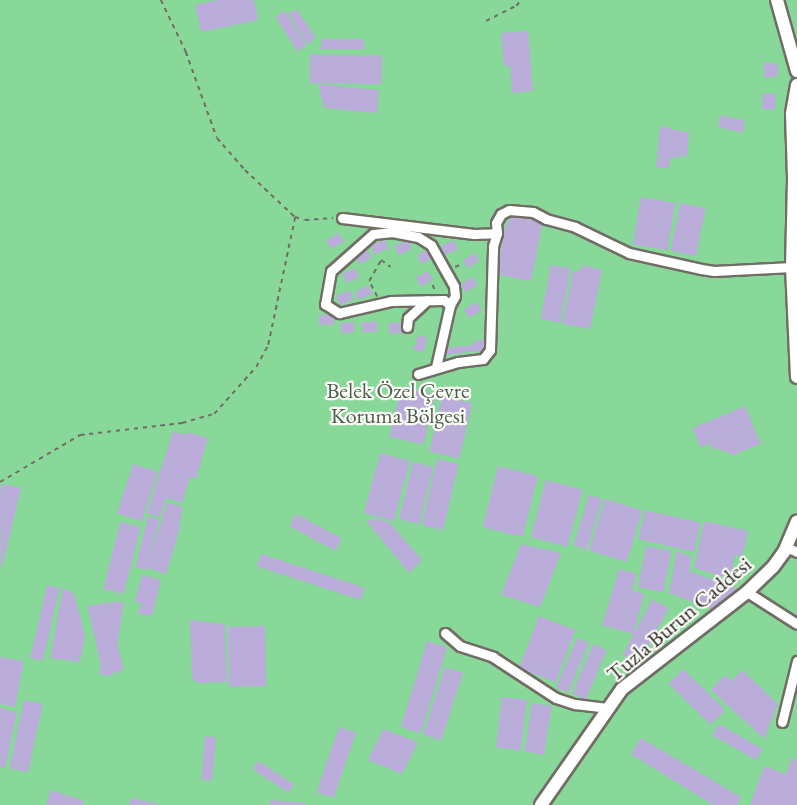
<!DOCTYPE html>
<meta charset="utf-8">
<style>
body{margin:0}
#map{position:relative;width:797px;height:805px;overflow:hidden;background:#f7e5d0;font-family:"EB Garamond",serif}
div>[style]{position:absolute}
.green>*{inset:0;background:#87d899;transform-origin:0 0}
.building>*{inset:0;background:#bbadd9;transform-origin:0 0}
.path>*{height:1.5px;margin-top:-0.75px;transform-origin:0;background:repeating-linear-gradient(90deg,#726c65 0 4.5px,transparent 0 9px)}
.roads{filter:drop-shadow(2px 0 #726c65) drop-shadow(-2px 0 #726c65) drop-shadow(0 2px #726c65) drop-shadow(0 -2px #726c65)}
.minor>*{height:9px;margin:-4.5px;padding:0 4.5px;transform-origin:4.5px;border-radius:4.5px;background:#fff}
.major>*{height:12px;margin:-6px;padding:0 6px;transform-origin:6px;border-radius:6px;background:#fff}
span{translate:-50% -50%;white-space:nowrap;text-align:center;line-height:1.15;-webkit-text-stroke:4.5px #fdfcf7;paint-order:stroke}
.park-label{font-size:22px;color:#475f4c}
.street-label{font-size:22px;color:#2b2b2b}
</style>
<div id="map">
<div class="green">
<i style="left:0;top:0;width:797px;height:805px"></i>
</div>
<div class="building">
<i style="clip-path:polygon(217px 0,254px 0,258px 20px,201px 32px,195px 5px)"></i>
<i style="clip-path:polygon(297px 10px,316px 38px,307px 44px,288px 13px)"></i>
<i style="left:285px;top:11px;width:41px;height:11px;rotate:58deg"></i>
<i style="clip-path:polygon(528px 31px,533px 91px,512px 93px,510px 66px,504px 66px,501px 33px)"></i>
<i style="left:321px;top:39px;width:43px;height:10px"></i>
<i style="left:310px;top:54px;width:72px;height:29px;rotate:1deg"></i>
<i style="left:764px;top:63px;width:14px;height:14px"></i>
<i style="clip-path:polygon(318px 84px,379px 90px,377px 113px,324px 108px)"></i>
<i style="left:763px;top:93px;width:13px;height:16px;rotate:4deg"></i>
<i style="left:721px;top:115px;width:25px;height:12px;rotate:14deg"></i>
<i style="clip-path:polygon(660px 126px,689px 133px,687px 156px,670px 158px,669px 168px,656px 168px)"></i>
<i style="left:641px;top:197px;width:35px;height:48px;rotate:10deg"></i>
<i style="left:680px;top:203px;width:26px;height:49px;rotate:11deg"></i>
<i style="clip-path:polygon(513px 215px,543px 221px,531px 281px,496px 274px,506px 225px)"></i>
<i style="left:339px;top:233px;width:10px;height:15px;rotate:61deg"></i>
<i style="left:385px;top:239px;width:10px;height:16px;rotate:66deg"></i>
<i style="left:408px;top:240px;width:10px;height:15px;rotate:66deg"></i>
<i style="left:454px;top:240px;width:10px;height:14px;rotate:66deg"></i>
<i style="left:430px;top:248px;width:10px;height:15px;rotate:61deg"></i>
<i style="left:368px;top:250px;width:9px;height:14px;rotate:63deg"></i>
<i style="left:475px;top:253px;width:9px;height:14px;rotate:58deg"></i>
<i style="left:551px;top:265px;width:20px;height:55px;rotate:11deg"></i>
<i style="clip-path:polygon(582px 265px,602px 270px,590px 329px,562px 324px,573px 272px,581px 270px)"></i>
<i style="left:355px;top:268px;width:10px;height:14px;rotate:66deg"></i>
<i style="left:428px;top:271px;width:10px;height:14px;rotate:61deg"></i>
<i style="left:473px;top:277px;width:10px;height:14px;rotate:61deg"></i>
<i style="clip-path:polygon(368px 285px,373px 294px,359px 300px,355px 292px)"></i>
<i style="left:350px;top:290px;width:10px;height:15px;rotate:66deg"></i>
<i style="left:477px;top:302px;width:10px;height:15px;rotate:61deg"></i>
<i style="left:334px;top:315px;width:10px;height:15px;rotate:90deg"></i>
<i style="left:354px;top:322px;width:10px;height:14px;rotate:84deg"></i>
<i style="left:362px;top:322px;width:15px;height:10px"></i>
<i style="left:389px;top:323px;width:14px;height:10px"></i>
<i style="left:418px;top:335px;width:10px;height:15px;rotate:17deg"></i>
<i style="clip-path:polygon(484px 340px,485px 350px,446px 355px,445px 348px,474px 345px,473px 341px)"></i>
<i style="left:401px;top:387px;width:35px;height:51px;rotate:13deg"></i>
<i style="left:442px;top:396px;width:31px;height:57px;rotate:13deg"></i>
<i style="left:745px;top:406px;width:21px;height:57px;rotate:67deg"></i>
<i style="clip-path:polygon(753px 426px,761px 444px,733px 455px,716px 448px,713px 450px,710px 443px)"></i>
<i style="clip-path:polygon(173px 431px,186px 435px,187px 432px,208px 438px,196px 479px,190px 477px,182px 503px,166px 498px,160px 517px,147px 513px)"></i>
<i style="left:380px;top:453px;width:31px;height:62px;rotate:15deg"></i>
<i style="left:437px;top:459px;width:22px;height:68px;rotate:13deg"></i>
<i style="left:413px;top:462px;width:21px;height:59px;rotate:14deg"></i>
<i style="left:133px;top:464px;width:26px;height:52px;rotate:18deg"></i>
<i style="left:498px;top:466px;width:41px;height:63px;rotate:14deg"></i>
<i style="left:546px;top:480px;width:38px;height:59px;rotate:15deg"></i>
<i style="clip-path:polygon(2px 484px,21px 488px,1px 572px,0 493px)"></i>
<i style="left:589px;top:495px;width:14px;height:53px;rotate:17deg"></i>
<i style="left:605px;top:499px;width:39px;height:54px;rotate:17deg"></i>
<i style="clip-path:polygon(167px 502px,183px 507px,178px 534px,166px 574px,147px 568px)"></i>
<i style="left:645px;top:510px;width:57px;height:30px;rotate:13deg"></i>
<i style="left:296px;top:514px;width:52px;height:14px;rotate:28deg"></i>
<i style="left:148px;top:516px;width:12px;height:53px;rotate:14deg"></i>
<i style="clip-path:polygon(373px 518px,389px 522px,422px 560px,409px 573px,367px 522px)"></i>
<i style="clip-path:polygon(704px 521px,748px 531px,742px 557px,735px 555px,730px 579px,694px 568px)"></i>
<i style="left:120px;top:522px;width:21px;height:69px;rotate:14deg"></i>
<i style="clip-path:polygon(521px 544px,561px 553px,540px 607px,501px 595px)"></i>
<i style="left:646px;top:546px;width:26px;height:42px;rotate:11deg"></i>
<i style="clip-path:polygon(677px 551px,692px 557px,689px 571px,738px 589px,713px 610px,669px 593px)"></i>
<i style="left:261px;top:554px;width:109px;height:13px;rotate:18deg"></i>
<i style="clip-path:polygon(619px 569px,637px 574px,632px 590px,644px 594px,633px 634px,602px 625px)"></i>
<i style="clip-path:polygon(142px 575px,161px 580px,152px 616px,138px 614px,141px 603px,135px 601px)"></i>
<i style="left:47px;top:585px;width:13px;height:75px;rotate:13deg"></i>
<i style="clip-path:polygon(63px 588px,74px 594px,85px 635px,80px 662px,50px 658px)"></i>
<i style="left:652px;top:599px;width:19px;height:63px;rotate:28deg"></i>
<i style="left:111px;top:601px;width:13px;height:74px;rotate:9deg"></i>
<i style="left:108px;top:602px;width:70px;height:21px;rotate:77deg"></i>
<i style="left:539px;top:616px;width:39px;height:56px;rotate:21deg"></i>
<i style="clip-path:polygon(190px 620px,225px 624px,227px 682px,198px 683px,192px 679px)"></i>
<i style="left:265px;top:626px;width:60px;height:37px;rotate:89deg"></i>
<i style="left:577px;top:638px;width:13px;height:54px;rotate:23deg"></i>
<i style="left:427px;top:641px;width:21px;height:90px;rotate:17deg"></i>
<i style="left:593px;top:644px;width:15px;height:54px;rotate:23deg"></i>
<i style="clip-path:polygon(0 657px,24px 661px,15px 707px,0 704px)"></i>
<i style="left:445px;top:667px;width:19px;height:71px;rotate:18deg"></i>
<i style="left:683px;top:669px;width:59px;height:21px;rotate:44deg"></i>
<i style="clip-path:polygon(742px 670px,778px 704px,764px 739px,711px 690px,725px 675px,732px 681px)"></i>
<i style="left:502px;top:697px;width:25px;height:51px;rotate:7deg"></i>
<i style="left:24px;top:700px;width:19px;height:70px;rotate:12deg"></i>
<i style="left:532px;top:703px;width:20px;height:49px;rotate:9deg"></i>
<i style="clip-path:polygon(0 708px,17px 712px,5px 768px,0 767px)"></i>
<i style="left:719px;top:724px;width:50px;height:13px;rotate:30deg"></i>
<i style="left:339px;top:727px;width:18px;height:69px;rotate:19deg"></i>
<i style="clip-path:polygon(383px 729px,418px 742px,402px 774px,368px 760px)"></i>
<i style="left:205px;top:736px;width:11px;height:44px;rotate:5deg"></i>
<i style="clip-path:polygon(641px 738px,741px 797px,737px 805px,713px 805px,631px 754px)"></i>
<i style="clip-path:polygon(792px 758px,797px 760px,797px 805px,750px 805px,764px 766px,786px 774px)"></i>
<i style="left:258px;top:761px;width:43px;height:10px;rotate:33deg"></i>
<i style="clip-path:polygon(51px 790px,84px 801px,83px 805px,46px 805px)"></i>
<i style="clip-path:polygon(131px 798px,158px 804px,158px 805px,129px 805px)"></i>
<i style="clip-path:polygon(270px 800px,306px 803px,306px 805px,270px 805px)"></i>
</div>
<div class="path">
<i style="left:161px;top:0;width:58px;rotate:64.3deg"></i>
<i style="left:186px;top:52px;width:91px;rotate:70.2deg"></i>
<i style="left:217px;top:138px;width:43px;rotate:48.8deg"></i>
<i style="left:245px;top:170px;width:69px;rotate:43.2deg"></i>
<i style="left:295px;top:217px;width:10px;rotate:17deg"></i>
<i style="left:305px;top:220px;width:28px;rotate:-4deg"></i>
<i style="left:486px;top:21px;width:34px;rotate:-27deg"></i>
<i style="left:516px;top:6px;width:8px;rotate:-50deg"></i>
<i style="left:455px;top:267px;width:8px;rotate:-23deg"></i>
<i style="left:433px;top:285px;width:6px;rotate:72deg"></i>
<i style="left:377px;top:297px;width:18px;rotate:-117deg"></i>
<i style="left:369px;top:281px;width:24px;rotate:-60deg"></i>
<i style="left:381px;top:260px;width:12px;rotate:35deg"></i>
<i style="left:0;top:482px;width:93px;rotate:-30.4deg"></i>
<i style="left:80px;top:435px;width:103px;rotate:-6.7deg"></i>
<i style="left:182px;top:423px;width:33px;rotate:-16deg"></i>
<i style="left:214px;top:414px;width:63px;rotate:-48.2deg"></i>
<i style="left:256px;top:367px;width:25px;rotate:-61deg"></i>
<i style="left:268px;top:345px;width:131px;rotate:-78.1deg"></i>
</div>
<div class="roads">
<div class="minor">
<i style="left:342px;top:218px;width:133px;rotate:6.9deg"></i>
<i style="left:474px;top:234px;width:23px;rotate:-2deg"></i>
<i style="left:407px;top:327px;width:9px;rotate:-84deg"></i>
<i style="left:408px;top:318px;width:26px;rotate:-43deg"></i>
<i style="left:436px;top:367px;width:64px;rotate:-77.3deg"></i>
<i style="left:450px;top:305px;width:10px;rotate:-61deg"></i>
<i style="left:455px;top:296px;width:10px;rotate:-96deg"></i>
<i style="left:454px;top:286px;width:47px;rotate:-119.3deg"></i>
<i style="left:431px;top:245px;width:15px;rotate:-148deg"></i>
<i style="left:418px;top:237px;width:25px;rotate:-169deg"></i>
<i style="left:393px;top:232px;width:20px;rotate:174deg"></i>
<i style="left:373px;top:234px;width:56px;rotate:138.6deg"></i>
<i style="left:331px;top:271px;width:34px;rotate:100deg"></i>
<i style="left:325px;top:304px;width:17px;rotate:33deg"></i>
<i style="left:339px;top:313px;width:53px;rotate:-13deg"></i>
<i style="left:391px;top:301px;width:53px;rotate:-1.1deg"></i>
<i style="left:444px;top:300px;width:8px;rotate:40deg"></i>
<i style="left:418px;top:374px;width:42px;rotate:-16.7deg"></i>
<i style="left:458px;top:362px;width:25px;rotate:-7deg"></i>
<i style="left:483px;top:359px;width:11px;rotate:-52deg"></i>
<i style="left:490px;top:350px;width:104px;rotate:-88.3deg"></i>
<i style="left:493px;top:246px;width:14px;rotate:-73deg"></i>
<i style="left:497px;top:233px;width:10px;rotate:-96deg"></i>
<i style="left:496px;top:223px;width:10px;rotate:-61deg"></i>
<i style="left:501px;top:214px;width:9px;rotate:-27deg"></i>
<i style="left:509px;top:210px;width:24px;rotate:5deg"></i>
<i style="left:533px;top:212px;width:15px;rotate:28deg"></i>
<i style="left:546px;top:219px;width:30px;rotate:15deg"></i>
<i style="left:575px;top:227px;width:60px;rotate:25.7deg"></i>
<i style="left:629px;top:253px;width:74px;rotate:12.5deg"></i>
<i style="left:701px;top:269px;width:13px;rotate:9deg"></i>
<i style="left:714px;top:271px;width:78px;rotate:-2.9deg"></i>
<i style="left:786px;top:547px;width:12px;rotate:24deg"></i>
<i style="left:747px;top:592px;width:59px;rotate:32.6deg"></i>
<i style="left:445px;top:633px;width:20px;rotate:41deg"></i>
<i style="left:460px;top:646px;width:35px;rotate:18deg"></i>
<i style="left:493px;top:657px;width:75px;rotate:33.1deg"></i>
<i style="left:556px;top:698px;width:20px;rotate:18deg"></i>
<i style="left:575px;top:704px;width:34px;rotate:7deg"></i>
<i style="left:782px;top:722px;width:63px;rotate:-76.2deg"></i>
</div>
<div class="major">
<i style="left:777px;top:0;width:74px;rotate:74.3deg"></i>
<i style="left:797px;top:85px;width:29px;rotate:100deg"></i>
<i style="left:792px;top:114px;width:65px;rotate:88.2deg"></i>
<i style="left:794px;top:179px;width:88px;rotate:91.3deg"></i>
<i style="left:792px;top:267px;width:110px;rotate:87.4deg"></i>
<i style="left:541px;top:805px;width:141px;rotate:-55.1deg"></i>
<i style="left:622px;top:689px;width:158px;rotate:-37.8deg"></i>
<i style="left:747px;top:592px;width:36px;rotate:-44deg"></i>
<i style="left:773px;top:567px;width:19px;rotate:-54deg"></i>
<i style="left:784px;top:552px;width:33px;rotate:-67deg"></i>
</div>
</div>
<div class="park-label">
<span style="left:398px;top:403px">Belek Özel Çevre<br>Koruma Bölgesi</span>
</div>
<div class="street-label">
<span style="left:679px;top:619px;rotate:-40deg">Tuzla Burun Caddesi</span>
</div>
</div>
